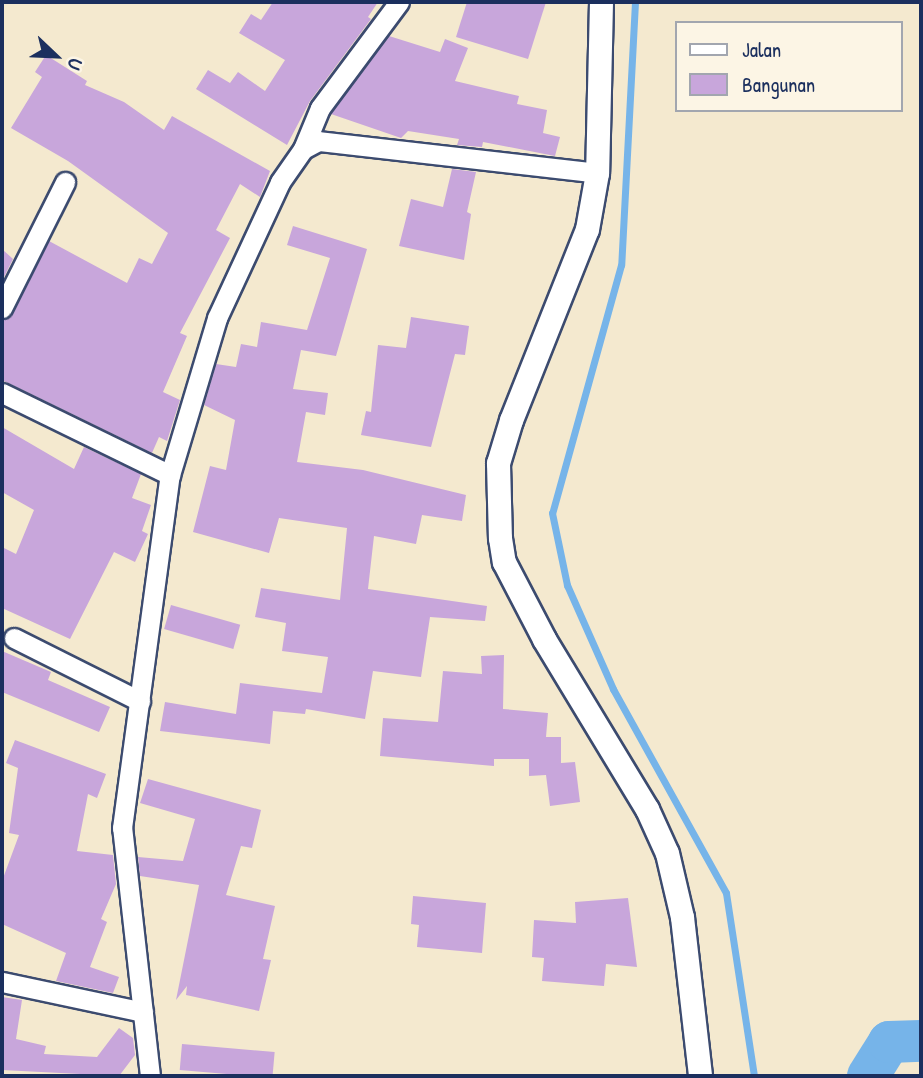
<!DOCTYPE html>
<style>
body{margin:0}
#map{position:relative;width:923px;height:1078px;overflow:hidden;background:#f4e9cf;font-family:"Patrick Hand",sans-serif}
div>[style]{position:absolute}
.stream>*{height:7px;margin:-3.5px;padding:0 3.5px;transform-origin:3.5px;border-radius:3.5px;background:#76b4e9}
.river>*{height:42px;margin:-21px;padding:0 21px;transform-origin:21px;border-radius:21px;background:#76b4e9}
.building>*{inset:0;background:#c8a6db;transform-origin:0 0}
.roads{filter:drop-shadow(2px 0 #3c4b6f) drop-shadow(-2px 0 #3c4b6f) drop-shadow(0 2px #3c4b6f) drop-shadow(0 -2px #3c4b6f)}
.minor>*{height:19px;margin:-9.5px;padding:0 9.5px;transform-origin:9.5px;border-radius:9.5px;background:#fff}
.tertiary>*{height:23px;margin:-11.5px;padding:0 11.5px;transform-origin:11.5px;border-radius:11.5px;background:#fff}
span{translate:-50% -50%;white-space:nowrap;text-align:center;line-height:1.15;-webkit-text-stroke:5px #fcf5e5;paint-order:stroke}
.frame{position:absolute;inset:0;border:4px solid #1b2f5e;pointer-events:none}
.legend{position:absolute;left:675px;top:21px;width:228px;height:91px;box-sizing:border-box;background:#fcf5e5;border:2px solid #a2a6af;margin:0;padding:9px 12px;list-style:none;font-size:21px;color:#1b2f5e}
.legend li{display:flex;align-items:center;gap:14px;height:35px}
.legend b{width:35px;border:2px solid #a2a6af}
.north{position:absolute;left:21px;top:21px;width:70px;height:70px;-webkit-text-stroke:5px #fcf5e5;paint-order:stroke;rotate:113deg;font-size:19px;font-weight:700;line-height:28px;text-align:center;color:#1b2f5e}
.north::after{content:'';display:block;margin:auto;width:24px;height:32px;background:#1b2f5e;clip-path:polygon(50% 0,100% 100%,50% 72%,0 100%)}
</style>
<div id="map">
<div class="stream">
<i style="left:635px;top:2px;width:263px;rotate:93deg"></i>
<i style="left:621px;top:265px;width:257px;rotate:105.5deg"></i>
<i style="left:552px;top:513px;width:74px;rotate:78.2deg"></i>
<i style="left:567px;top:585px;width:114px;rotate:66.1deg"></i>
<i style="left:613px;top:689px;width:233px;rotate:61deg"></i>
<i style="left:726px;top:893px;width:185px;rotate:81.3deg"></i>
</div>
<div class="river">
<i style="left:868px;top:1076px;width:40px;rotate:-58deg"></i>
<i style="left:889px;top:1042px;width:32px;rotate:-2deg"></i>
</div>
<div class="building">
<i style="clip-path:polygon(273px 2px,378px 2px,368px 17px,371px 19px,310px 101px,287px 145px,196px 89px,208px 70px,230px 83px,238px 72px,265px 91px,285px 60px,239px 33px,251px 14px,261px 20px)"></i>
<i style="clip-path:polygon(467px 2px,546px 2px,528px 59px,456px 37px)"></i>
<i style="clip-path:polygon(389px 36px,440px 52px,445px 39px,468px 48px,455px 81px,519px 96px,517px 104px,547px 110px,543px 133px,560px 137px,555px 156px,483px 142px,482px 147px,457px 145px,459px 139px,408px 131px,401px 138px,331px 114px)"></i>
<i style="clip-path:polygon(46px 55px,87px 81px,85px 85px,124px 102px,164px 130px,172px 116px,270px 171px,260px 197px,240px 184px,216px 230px,230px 238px,180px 333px,187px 336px,163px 392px,180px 400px,167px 441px,159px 437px,152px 453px,2px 380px,2px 320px,13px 313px,49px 241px,127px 283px,139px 258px,152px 264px,168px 233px,68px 161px,11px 128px,42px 77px,35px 72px)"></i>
<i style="clip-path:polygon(452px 169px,476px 172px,467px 212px,471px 214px,464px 260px,399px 246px,411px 199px,443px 207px)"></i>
<i style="clip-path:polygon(293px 226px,367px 249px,336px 356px,301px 350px,293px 389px,328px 393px,325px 415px,306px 412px,297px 462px,363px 470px,466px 495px,462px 521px,422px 515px,416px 544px,374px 536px,368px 589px,487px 606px,485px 621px,430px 617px,421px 677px,373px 671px,365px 719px,306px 709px,305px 714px,273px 711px,270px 744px,160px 731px,165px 702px,236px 714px,240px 683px,322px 693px,328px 657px,282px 651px,286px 623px,255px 617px,261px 588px,340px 600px,347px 528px,279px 518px,269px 553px,193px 532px,210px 466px,226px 470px,235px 420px,204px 405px,216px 364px,236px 367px,241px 344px,257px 347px,261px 322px,307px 330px,330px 258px,287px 245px)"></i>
<i style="clip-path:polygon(2px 249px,13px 259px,2px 281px)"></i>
<i style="clip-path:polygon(411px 317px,469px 326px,465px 355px,455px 354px,431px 447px,361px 435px,366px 411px,371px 412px,378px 345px,406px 348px)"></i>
<i style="clip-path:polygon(2px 427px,74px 469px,84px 447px,141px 474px,132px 498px,151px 505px,142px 531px,148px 534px,135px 562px,114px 552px,70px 639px,2px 608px,2px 547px,16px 554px,34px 510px,2px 492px)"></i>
<i style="left:171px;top:605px;width:72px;height:25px;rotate:16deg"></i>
<i style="clip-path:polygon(2px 651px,51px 672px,48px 680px,110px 707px,99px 732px,2px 692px)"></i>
<i style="clip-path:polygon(504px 655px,503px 709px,548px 713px,546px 737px,561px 737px,561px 763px,575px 762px,580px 802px,550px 806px,546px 775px,529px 776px,529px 759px,494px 759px,494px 766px,380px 756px,383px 718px,438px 722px,443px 671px,482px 674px,481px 656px)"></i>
<i style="clip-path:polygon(15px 740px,106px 774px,97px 798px,88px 794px,77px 851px,113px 855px,116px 884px,101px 919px,107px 922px,90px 967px,119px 977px,113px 993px,56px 981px,66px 953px,2px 924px,2px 881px,19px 835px,9px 833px,18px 768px,6px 763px)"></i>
<i style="clip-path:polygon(148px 779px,261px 810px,252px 848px,241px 846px,226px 895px,275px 906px,263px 959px,271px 960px,259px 1011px,186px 995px,187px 986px,176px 1000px,199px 885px,140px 876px,138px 857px,183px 861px,195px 819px,140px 803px)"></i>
<i style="clip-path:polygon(413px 896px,486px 903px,482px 953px,417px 947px,419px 925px,411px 924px)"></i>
<i style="clip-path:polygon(628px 898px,637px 967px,606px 964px,604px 986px,542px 981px,544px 958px,532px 957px,534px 920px,576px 923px,575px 902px)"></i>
<i style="clip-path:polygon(2px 997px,22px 1000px,16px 1039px,46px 1046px,44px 1054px,97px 1057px,119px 1028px,133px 1038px,135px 1055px,119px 1076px,2px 1070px)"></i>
<i style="left:182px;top:1044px;width:93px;height:26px;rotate:5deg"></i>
</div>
<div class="roads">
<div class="minor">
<i style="left:303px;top:149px;width:44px;rotate:-67.5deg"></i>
<i style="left:320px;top:108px;width:132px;rotate:-53.3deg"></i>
<i style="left:2px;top:308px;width:141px;rotate:-63.4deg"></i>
<i style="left:2px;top:393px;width:187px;rotate:26deg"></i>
<i style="left:14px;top:638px;width:141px;rotate:26.6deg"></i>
<i style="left:2px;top:982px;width:144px;rotate:12deg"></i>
<i style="left:150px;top:1076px;width:250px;rotate:-96.4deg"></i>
<i style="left:122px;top:828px;width:356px;rotate:-82.3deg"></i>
<i style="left:170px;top:475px;width:164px;rotate:-73.3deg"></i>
<i style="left:217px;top:318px;width:150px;rotate:-65.1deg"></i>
<i style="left:280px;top:182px;width:40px;rotate:-55.1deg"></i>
<i style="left:303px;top:149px;width:17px;rotate:-28deg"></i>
<i style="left:318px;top:141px;width:281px;rotate:6.5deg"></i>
</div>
<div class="tertiary">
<i style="left:601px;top:2px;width:171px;rotate:91.3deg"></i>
<i style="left:597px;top:173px;width:57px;rotate:100.1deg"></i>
<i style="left:587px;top:229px;width:206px;rotate:111.7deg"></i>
<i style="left:511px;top:420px;width:45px;rotate:106.8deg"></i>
<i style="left:498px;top:463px;width:75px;rotate:88.5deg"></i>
<i style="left:500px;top:538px;width:24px;rotate:81deg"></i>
<i style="left:504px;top:562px;width:87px;rotate:62.5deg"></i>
<i style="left:544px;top:639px;width:199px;rotate:58.8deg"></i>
<i style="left:647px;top:809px;width:48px;rotate:65.6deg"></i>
<i style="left:667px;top:853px;width:66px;rotate:76.8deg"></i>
<i style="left:682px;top:917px;width:160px;rotate:83.5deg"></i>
</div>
</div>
<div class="frame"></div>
<ul class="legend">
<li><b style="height:9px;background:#fff"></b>Jalan</li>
<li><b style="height:19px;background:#c8a6db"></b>Bangunan</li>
</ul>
<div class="north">U</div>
</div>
